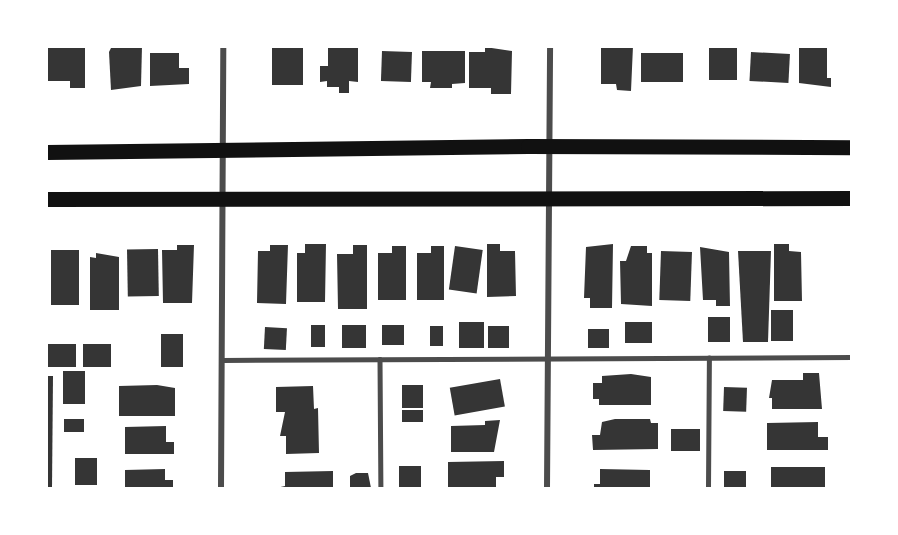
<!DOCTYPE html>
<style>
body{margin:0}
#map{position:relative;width:898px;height:535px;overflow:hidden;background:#fff;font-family:Merriweather,serif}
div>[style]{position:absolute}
.building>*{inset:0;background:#353535;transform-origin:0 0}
.service>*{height:4.5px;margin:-2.25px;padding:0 2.25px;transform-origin:2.25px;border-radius:2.25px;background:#4c4c4c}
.minor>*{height:6px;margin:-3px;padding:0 3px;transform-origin:3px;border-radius:3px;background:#4c4c4c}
.primary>*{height:15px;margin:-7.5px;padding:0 7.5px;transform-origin:7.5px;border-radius:7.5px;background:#111}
span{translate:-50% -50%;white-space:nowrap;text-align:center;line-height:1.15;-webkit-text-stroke:5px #fff;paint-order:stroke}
.frame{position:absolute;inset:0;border:48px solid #fff;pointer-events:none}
</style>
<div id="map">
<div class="building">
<i style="clip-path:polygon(85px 46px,85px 88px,70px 88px,70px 81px,48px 81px,48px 48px)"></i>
<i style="clip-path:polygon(112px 46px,142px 46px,141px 86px,111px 90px,109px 52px)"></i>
<i style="left:272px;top:46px;width:31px;height:39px"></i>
<i style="clip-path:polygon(328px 46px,358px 46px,358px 82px,349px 81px,349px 93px,339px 93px,339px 87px,327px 87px,327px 81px,320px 82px,320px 66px,328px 66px)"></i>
<i style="clip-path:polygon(601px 46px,633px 46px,631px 91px,617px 90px,616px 84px,601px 84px)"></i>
<i style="left:709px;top:46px;width:28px;height:34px"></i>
<i style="clip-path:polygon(799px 46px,827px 46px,827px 78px,831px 78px,831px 87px,799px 83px)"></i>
<i style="clip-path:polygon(485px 47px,512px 51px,511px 94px,491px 94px,491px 88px,469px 88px,469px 52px,485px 52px)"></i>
<i style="left:382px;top:51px;width:30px;height:30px;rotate:2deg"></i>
<i style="clip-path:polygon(422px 51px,465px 51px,465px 83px,452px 84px,452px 88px,430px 88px,431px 82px,422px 82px)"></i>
<i style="left:751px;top:52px;width:39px;height:29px;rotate:3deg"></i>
<i style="clip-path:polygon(150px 53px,179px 53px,179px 68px,189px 68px,189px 84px,150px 86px)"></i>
<i style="left:641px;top:53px;width:42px;height:29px"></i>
<i style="clip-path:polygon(305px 244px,326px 244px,325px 302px,297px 302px,297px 253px,305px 253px)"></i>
<i style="clip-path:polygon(487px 244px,500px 244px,500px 251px,515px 251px,516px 296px,487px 297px)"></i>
<i style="clip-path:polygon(613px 244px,612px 308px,590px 308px,590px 298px,584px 298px,586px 247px)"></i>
<i style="clip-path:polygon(774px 244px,789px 244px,789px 251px,801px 252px,802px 301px,774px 301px)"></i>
<i style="clip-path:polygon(177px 245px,194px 245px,192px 303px,163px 303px,162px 250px,177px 250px)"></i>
<i style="clip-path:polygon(270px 245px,288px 245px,286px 304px,257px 303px,258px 251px,270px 251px)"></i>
<i style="clip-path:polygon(353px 245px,367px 245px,367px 309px,338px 309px,337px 254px,353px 254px)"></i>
<i style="clip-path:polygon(392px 246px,406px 246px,406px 300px,378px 300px,378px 253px,392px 253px)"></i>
<i style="clip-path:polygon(431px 246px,444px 246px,444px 300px,417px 300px,417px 253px,431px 253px)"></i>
<i style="left:455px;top:246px;width:28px;height:44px;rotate:8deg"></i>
<i style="clip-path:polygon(631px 246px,647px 246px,647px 253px,652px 253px,652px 306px,621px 304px,620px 261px,626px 261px)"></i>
<i style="clip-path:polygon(700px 247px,729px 252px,730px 306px,716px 306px,716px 300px,703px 300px)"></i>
<i style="left:158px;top:249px;width:47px;height:31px;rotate:89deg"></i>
<i style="left:79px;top:250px;width:55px;height:28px;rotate:90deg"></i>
<i style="left:661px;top:251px;width:31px;height:49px;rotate:2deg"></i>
<i style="clip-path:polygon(738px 251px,771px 251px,768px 342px,743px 342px)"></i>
<i style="clip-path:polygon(96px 253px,119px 257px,119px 310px,90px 310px,90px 257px,96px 258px)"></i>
<i style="left:771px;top:310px;width:22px;height:31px"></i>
<i style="left:730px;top:317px;width:25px;height:22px;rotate:90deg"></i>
<i style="left:484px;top:322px;width:26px;height:25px;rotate:90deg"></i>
<i style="left:652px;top:322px;width:21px;height:27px;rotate:90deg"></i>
<i style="left:311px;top:325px;width:14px;height:22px"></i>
<i style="left:342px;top:325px;width:24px;height:23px"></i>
<i style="left:404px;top:325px;width:20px;height:22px;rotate:90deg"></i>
<i style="left:430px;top:326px;width:13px;height:20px"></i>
<i style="left:488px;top:326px;width:21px;height:22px"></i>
<i style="left:265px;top:327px;width:22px;height:22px;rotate:3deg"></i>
<i style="left:588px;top:329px;width:21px;height:19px"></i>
<i style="left:161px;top:334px;width:22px;height:33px"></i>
<i style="left:46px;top:344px;width:30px;height:23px"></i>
<i style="left:83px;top:344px;width:28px;height:23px"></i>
<i style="left:63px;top:371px;width:22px;height:33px"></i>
<i style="clip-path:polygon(803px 373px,819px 373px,822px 409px,772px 409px,772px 398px,769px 398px,772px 380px,803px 380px)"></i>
<i style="clip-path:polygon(631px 374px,651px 377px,651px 405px,599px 405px,599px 399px,593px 399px,593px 383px,602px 383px,602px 376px)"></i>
<i style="clip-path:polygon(46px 376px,53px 376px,52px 488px,46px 488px)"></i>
<i style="left:500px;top:379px;width:28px;height:51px;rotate:80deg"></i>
<i style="clip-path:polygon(157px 385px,175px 388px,175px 416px,119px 416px,119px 386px)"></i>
<i style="left:402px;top:385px;width:21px;height:23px"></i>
<i style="clip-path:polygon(313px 386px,314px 409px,318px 408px,319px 453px,286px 454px,286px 436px,280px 436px,285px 412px,276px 412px,276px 387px)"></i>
<i style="left:724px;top:387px;width:23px;height:24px;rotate:2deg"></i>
<i style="left:402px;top:410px;width:21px;height:12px"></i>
<i style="left:84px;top:419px;width:13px;height:20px;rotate:90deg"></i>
<i style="clip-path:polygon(615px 419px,650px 419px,651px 423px,658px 423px,658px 449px,593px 450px,592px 435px,600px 435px,602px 422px)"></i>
<i style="clip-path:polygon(500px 420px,494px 452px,451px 452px,451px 426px,485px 425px,485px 421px)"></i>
<i style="clip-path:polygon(818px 422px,818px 437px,828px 437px,828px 450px,767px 450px,767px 423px)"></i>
<i style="clip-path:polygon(166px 426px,166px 442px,174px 442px,174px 454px,125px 454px,125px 427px)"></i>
<i style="left:671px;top:429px;width:29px;height:22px"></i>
<i style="left:75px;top:458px;width:22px;height:27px"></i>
<i style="clip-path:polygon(504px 461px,504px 477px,496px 477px,496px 488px,448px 488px,448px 462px)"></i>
<i style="left:399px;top:466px;width:22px;height:22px"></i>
<i style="left:771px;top:467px;width:54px;height:21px"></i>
<i style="clip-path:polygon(165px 469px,165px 480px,173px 480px,173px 488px,125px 488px,125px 470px)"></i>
<i style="clip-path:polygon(600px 469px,650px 470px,650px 488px,594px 488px,594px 484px,600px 484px)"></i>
<i style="clip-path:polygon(333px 471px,333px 488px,276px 488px,285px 486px,285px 472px)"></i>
<i style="left:724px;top:471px;width:22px;height:17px"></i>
<i style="clip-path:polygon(356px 473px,368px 473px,371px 488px,350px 488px,350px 476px)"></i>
</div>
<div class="service">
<i style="left:380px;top:359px;width:129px;rotate:89.6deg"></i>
<i style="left:222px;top:360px;width:630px;rotate:-0.27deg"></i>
<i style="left:708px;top:488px;width:130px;rotate:-89.6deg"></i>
</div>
<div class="minor">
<i style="left:221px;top:488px;width:442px;rotate:-89.7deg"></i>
<i style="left:547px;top:488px;width:442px;rotate:-89.6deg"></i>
</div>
<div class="primary">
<i style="left:46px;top:152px;width:482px;rotate:-0.7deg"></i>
<i style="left:528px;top:146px;width:324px;rotate:0.2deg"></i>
<i style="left:46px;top:199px;width:806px;rotate:-0.07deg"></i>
</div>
<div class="frame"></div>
</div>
